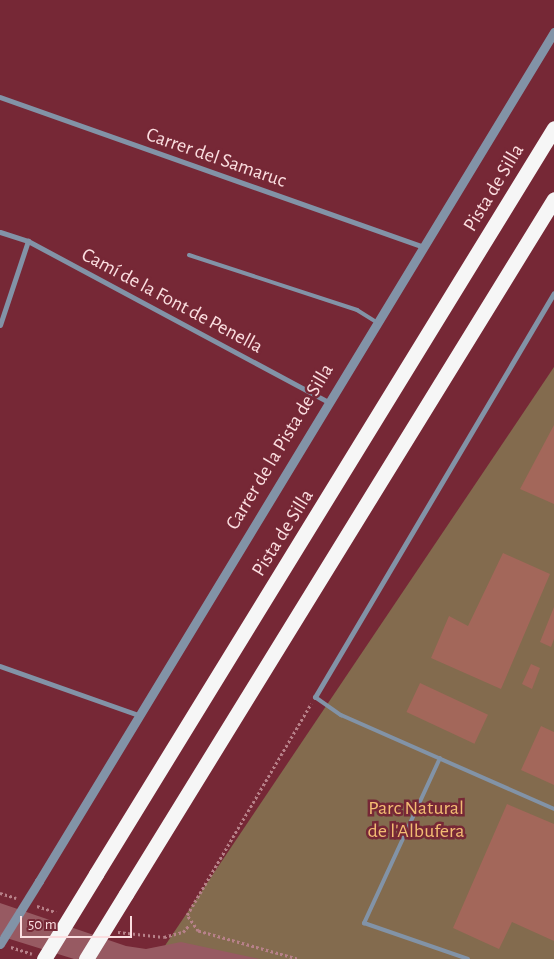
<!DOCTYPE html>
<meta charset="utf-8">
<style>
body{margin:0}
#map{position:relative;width:554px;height:959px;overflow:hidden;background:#762836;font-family:"Alegreya Sans",sans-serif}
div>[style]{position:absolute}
.green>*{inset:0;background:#836b4e}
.water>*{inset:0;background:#975a62}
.building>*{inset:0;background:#a3675a;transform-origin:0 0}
.path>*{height:2.5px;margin-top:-1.25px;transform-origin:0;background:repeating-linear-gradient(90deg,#b78189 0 2.5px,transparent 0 5px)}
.service>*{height:4px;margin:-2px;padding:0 2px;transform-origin:2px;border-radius:2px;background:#8293a7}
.minor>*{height:5px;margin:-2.5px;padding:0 2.5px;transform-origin:2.5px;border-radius:2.5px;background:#8293a7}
.tertiary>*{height:9px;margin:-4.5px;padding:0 4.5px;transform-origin:4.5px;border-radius:4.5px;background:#8293a7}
.motorway>*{height:15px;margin:-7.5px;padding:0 7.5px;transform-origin:7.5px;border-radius:7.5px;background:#f6f6f6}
.tertiary-bridge>*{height:9px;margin:-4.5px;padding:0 4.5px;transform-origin:4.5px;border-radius:4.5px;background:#8293a7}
.motorway-bridge>*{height:15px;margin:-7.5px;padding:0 7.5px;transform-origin:7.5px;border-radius:7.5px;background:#f6f6f6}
span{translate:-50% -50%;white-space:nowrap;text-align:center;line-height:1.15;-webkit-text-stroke:5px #762836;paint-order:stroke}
.street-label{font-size:20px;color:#fbdee0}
.park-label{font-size:20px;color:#f3bc73}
.scale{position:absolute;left:20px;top:916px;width:112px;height:22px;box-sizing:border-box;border:2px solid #fbdee0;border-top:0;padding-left:6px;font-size:15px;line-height:18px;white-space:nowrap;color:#fbdee0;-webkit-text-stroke:4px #762836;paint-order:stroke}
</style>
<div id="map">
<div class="green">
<i style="clip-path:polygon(554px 367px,554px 959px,156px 959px)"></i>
</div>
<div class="water">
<i style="clip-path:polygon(0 903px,126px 946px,146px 949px,181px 942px,260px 959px,74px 959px,0 936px)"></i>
</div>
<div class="building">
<i style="clip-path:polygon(554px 425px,554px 504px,520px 489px)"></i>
<i style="clip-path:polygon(503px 553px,550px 574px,501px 689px,431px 658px,449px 616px,468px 626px)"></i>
<i style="clip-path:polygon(554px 607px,554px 639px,551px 647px,540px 642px)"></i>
<i style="clip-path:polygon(531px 664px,540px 668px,532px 689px,522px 684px)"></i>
<i style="left:420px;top:683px;width:75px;height:32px;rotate:25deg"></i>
<i style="clip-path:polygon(541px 726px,554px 732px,554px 785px,521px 770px)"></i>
<i style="clip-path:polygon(507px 804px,554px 824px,554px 941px,512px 922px,499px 949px,453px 928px)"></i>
</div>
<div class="path">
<i style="left:0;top:893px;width:17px;rotate:17deg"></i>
<i style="left:37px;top:906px;width:20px;rotate:18deg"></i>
<i style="left:118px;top:932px;width:46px;rotate:6.2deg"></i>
<i style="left:164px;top:937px;width:20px;rotate:-15deg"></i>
<i style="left:183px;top:932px;width:9px;rotate:-49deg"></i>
<i style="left:11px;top:947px;width:22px;rotate:18deg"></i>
<i style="left:297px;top:959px;width:103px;rotate:-164.2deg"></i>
<i style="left:198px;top:931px;width:19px;rotate:-125deg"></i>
<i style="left:187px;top:915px;width:245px;rotate:-59.6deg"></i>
</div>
<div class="service">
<i style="left:189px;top:255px;width:177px;rotate:18.1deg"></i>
<i style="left:357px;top:310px;width:22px;rotate:32deg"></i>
<i style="left:315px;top:697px;width:32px;rotate:35deg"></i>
<i style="left:341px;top:715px;width:233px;rotate:23.8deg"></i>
<i style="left:440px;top:758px;width:182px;rotate:114.7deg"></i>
<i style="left:364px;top:923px;width:110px;rotate:19.1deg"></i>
</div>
<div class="minor">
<i style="left:0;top:97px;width:447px;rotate:19.5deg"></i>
<i style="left:0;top:232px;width:29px;rotate:18deg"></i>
<i style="left:28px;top:241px;width:340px;rotate:28.2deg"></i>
<i style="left:0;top:325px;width:89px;rotate:-71.6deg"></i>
<i style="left:0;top:666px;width:146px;rotate:19.5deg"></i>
<i style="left:315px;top:697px;width:469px;rotate:-59.4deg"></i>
</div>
<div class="tertiary">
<i style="left:39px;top:881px;width:993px;rotate:-58.76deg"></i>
</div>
<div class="motorway">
<i style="left:96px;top:874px;width:875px;rotate:-58.45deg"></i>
<i style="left:126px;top:894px;width:816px;rotate:-58.37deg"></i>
</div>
<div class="tertiary-bridge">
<i style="left:0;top:944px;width:74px;rotate:-58.2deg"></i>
</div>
<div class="motorway-bridge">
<i style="left:44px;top:959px;width:100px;rotate:-58.5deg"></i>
<i style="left:86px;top:959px;width:76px;rotate:-58.4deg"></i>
</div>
<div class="street-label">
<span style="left:216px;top:158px;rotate:19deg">Carrer del Samaruc</span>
<span style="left:494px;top:188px;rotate:-59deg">Pista de Silla</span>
<span style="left:172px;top:301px;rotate:28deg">Camí de la Font de Penella</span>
<span style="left:280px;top:447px;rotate:-59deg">Carrer de la Pista de Silla</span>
<span style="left:283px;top:533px;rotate:-58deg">Pista de Silla</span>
</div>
<div class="park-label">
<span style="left:416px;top:820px">Parc Natural<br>de l'Albufera</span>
</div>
<div class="scale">50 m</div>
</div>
